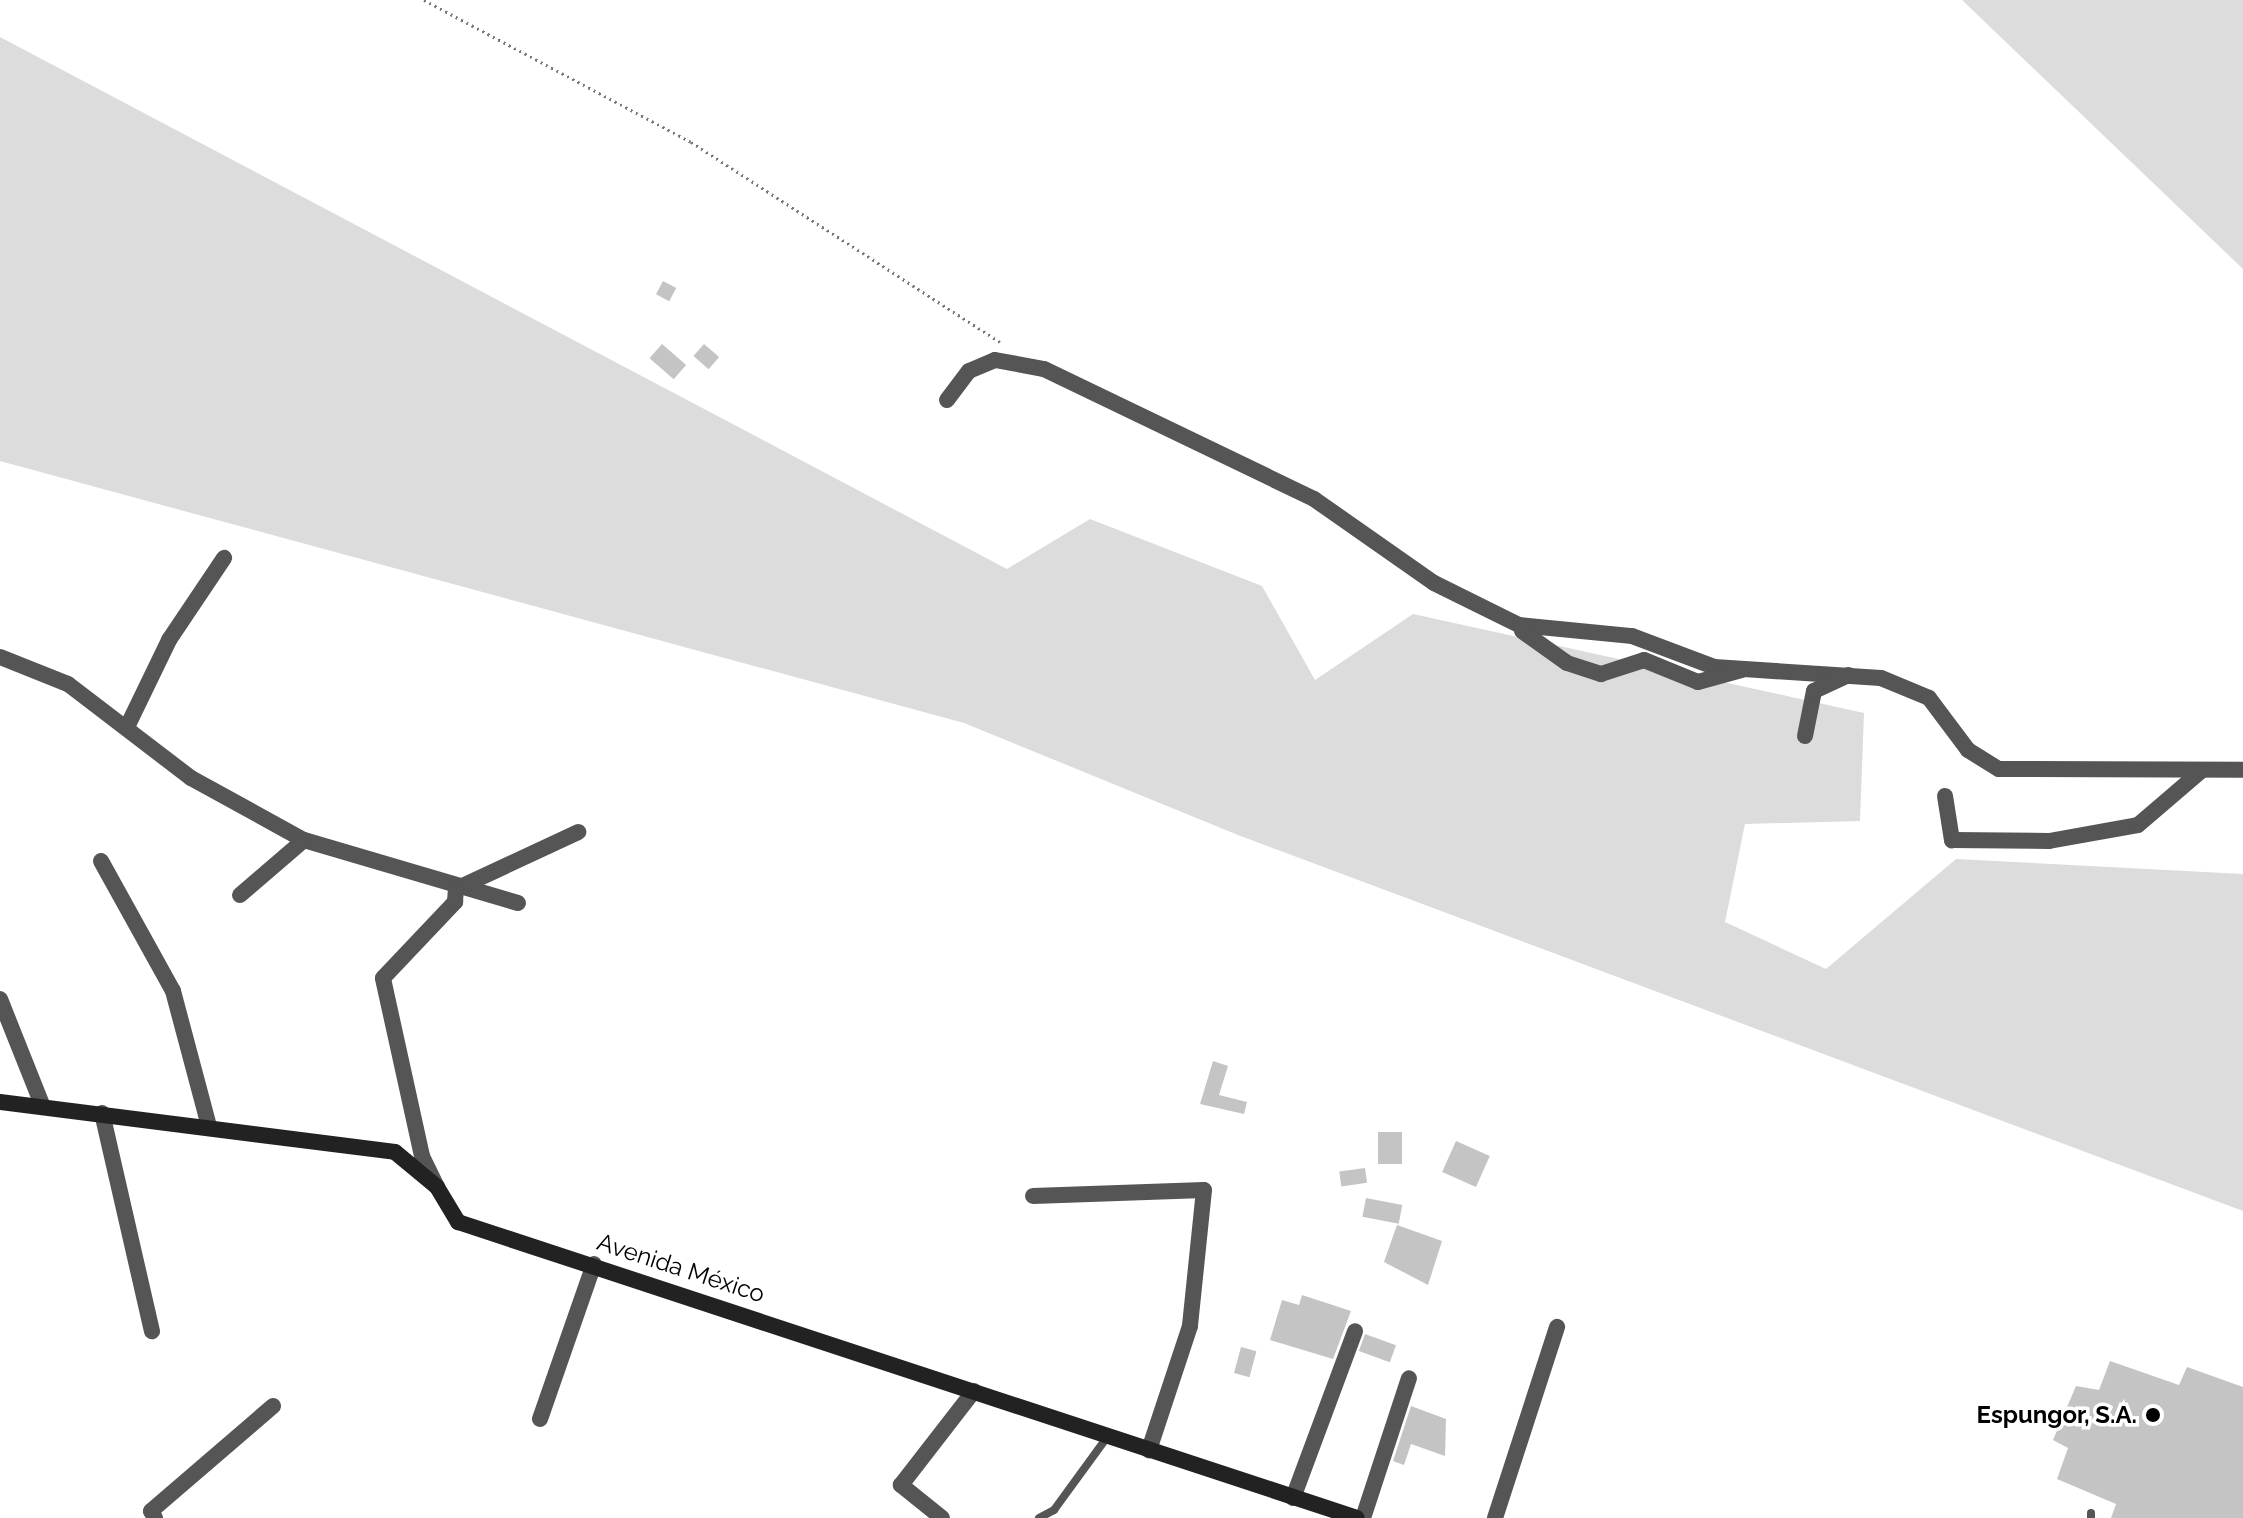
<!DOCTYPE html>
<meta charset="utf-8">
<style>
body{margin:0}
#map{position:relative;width:2243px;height:1518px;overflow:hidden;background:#fff;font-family:Raleway,sans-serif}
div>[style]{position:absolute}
.green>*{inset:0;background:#dcdcdc}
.building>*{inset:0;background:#c4c4c4;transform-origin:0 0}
.path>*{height:3px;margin-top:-1.5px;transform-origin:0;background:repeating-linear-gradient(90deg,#777 0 2px,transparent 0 6px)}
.lane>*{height:8px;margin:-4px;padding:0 4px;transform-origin:4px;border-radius:4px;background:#555}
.street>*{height:16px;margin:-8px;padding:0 8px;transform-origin:8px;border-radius:8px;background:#555}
.secondary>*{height:16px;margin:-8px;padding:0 8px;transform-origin:8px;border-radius:8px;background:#222}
.dots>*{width:22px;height:22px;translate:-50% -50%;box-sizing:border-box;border:4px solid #fff;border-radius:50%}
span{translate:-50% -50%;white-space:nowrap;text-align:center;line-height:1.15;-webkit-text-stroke:7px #fff;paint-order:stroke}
.street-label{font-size:24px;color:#000}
.poi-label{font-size:24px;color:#000;font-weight:700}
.right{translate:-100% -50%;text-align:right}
</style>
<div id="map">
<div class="green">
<i style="clip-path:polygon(1962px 0,2243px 0,2243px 269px)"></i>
<i style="clip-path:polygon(0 37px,1007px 569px,1090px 519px,1262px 586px,1315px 680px,1413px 614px,1864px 713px,1860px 821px,1745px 824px,1725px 922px,1826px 969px,1956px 859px,2243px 874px,2243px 1211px,1238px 835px,964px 723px,0 461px)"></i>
</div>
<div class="building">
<i style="left:663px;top:281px;width:15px;height:15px;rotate:28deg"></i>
<i style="left:662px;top:344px;width:32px;height:19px;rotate:41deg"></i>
<i style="left:704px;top:344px;width:20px;height:16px;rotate:41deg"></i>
<i style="clip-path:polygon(1213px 1061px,1228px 1066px,1219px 1095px,1247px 1102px,1244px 1114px,1200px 1104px)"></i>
<i style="left:1402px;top:1132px;width:32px;height:24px;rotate:90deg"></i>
<i style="left:1456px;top:1141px;width:37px;height:34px;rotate:24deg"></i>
<i style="left:1365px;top:1168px;width:15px;height:26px;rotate:82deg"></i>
<i style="left:1366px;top:1198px;width:37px;height:19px;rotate:11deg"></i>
<i style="clip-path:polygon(1397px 1225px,1442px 1241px,1428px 1285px,1384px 1262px)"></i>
<i style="clip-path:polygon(1302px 1295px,1351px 1311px,1333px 1359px,1270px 1340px,1282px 1300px,1299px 1305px)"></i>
<i style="left:1365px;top:1334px;width:33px;height:18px;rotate:20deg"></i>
<i style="left:1241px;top:1347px;width:16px;height:27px;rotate:15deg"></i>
<i style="clip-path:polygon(2110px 1361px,2179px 1385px,2187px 1367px,2243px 1387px,2243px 1518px,2111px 1518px,2116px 1504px,2057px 1479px,2068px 1448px,2053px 1440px,2076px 1386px,2099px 1390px)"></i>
<i style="clip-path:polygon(1411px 1406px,1446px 1419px,1445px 1456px,1411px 1444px,1404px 1465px,1393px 1461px)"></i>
</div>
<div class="path">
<i style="left:424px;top:0;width:302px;rotate:28deg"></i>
<i style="left:691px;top:142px;width:368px;rotate:32.9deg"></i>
</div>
<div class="lane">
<i style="left:1039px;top:1518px;width:17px;rotate:-28deg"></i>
<i style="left:1054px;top:1510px;width:92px;rotate:-53.9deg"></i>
<i style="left:2091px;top:1518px;width:5px;rotate:-90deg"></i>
</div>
<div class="street">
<i style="left:947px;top:400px;width:36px;rotate:-53deg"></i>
<i style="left:969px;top:371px;width:28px;rotate:-23deg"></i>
<i style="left:995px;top:360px;width:50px;rotate:10.4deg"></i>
<i style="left:1044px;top:369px;width:300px;rotate:25.7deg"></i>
<i style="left:1314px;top:499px;width:146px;rotate:35deg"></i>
<i style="left:1434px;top:583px;width:95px;rotate:26.3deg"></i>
<i style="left:1519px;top:625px;width:114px;rotate:5.6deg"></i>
<i style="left:1632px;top:636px;width:88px;rotate:20.7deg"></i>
<i style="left:1714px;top:667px;width:167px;rotate:3.8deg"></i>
<i style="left:1881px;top:678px;width:52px;rotate:22.6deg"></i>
<i style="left:1929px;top:698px;width:65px;rotate:53.1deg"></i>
<i style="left:1968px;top:750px;width:36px;rotate:32deg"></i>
<i style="left:1999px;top:769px;width:244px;rotate:0.2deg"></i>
<i style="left:1522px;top:631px;width:55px;rotate:35.4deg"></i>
<i style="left:1567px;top:663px;width:36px;rotate:18deg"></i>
<i style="left:1601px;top:674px;width:45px;rotate:-18deg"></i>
<i style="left:1644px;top:660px;width:58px;rotate:22.2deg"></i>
<i style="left:1698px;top:682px;width:46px;rotate:-15.3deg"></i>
<i style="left:0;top:657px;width:73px;rotate:21.7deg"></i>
<i style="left:68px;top:684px;width:155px;rotate:37.4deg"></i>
<i style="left:191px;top:778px;width:129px;rotate:28.8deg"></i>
<i style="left:304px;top:840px;width:223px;rotate:16.4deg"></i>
<i style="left:127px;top:727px;width:97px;rotate:-64.2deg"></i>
<i style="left:169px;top:640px;width:99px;rotate:-56.1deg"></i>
<i style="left:1805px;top:736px;width:46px;rotate:-78.7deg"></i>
<i style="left:1814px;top:691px;width:38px;rotate:-25deg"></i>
<i style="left:1945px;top:796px;width:45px;rotate:81deg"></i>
<i style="left:1952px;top:840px;width:97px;rotate:0.6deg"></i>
<i style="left:2049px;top:841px;width:90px;rotate:-10.2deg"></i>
<i style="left:2138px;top:825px;width:83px;rotate:-40.6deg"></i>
<i style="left:101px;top:861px;width:149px;rotate:61deg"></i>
<i style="left:173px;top:991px;width:140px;rotate:75.1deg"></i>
<i style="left:456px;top:889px;width:135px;rotate:-25deg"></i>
<i style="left:240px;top:895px;width:84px;rotate:-40.7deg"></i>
<i style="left:0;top:999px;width:116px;rotate:68.3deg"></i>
<i style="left:102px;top:1113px;width:224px;rotate:77.1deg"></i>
<i style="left:437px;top:1187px;width:34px;rotate:-116deg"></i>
<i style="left:422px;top:1156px;width:182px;rotate:-102.4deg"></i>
<i style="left:383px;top:978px;width:105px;rotate:-46.5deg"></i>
<i style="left:455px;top:902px;width:13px;rotate:-86deg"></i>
<i style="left:1033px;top:1196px;width:171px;rotate:-2deg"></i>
<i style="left:1204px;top:1190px;width:137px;rotate:95.9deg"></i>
<i style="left:1190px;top:1326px;width:131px;rotate:108.3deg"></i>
<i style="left:540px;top:1419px;width:164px;rotate:-70.8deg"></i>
<i style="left:1293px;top:1498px;width:178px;rotate:-69.6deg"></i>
<i style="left:155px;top:1518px;width:8px;rotate:-120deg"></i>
<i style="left:151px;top:1511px;width:161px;rotate:-40.7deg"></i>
<i style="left:942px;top:1518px;width:53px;rotate:-141.2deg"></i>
<i style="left:901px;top:1485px;width:119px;rotate:-52.2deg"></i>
<i style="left:1363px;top:1518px;width:147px;rotate:-71.8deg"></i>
<i style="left:1495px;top:1518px;width:201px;rotate:-72deg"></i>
</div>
<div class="secondary">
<i style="left:0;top:1102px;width:398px;rotate:7.2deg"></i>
<i style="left:395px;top:1152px;width:55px;rotate:39.8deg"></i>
<i style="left:437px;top:1187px;width:41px;rotate:59deg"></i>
<i style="left:458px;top:1222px;width:946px;rotate:18.22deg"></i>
</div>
<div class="dots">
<i style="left:2153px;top:1415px;background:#000"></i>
</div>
<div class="street-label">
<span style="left:681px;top:1268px;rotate:18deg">Avenida México</span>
</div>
<div class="poi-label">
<span class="right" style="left:2137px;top:1415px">Espungor, S.A.</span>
</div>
</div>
